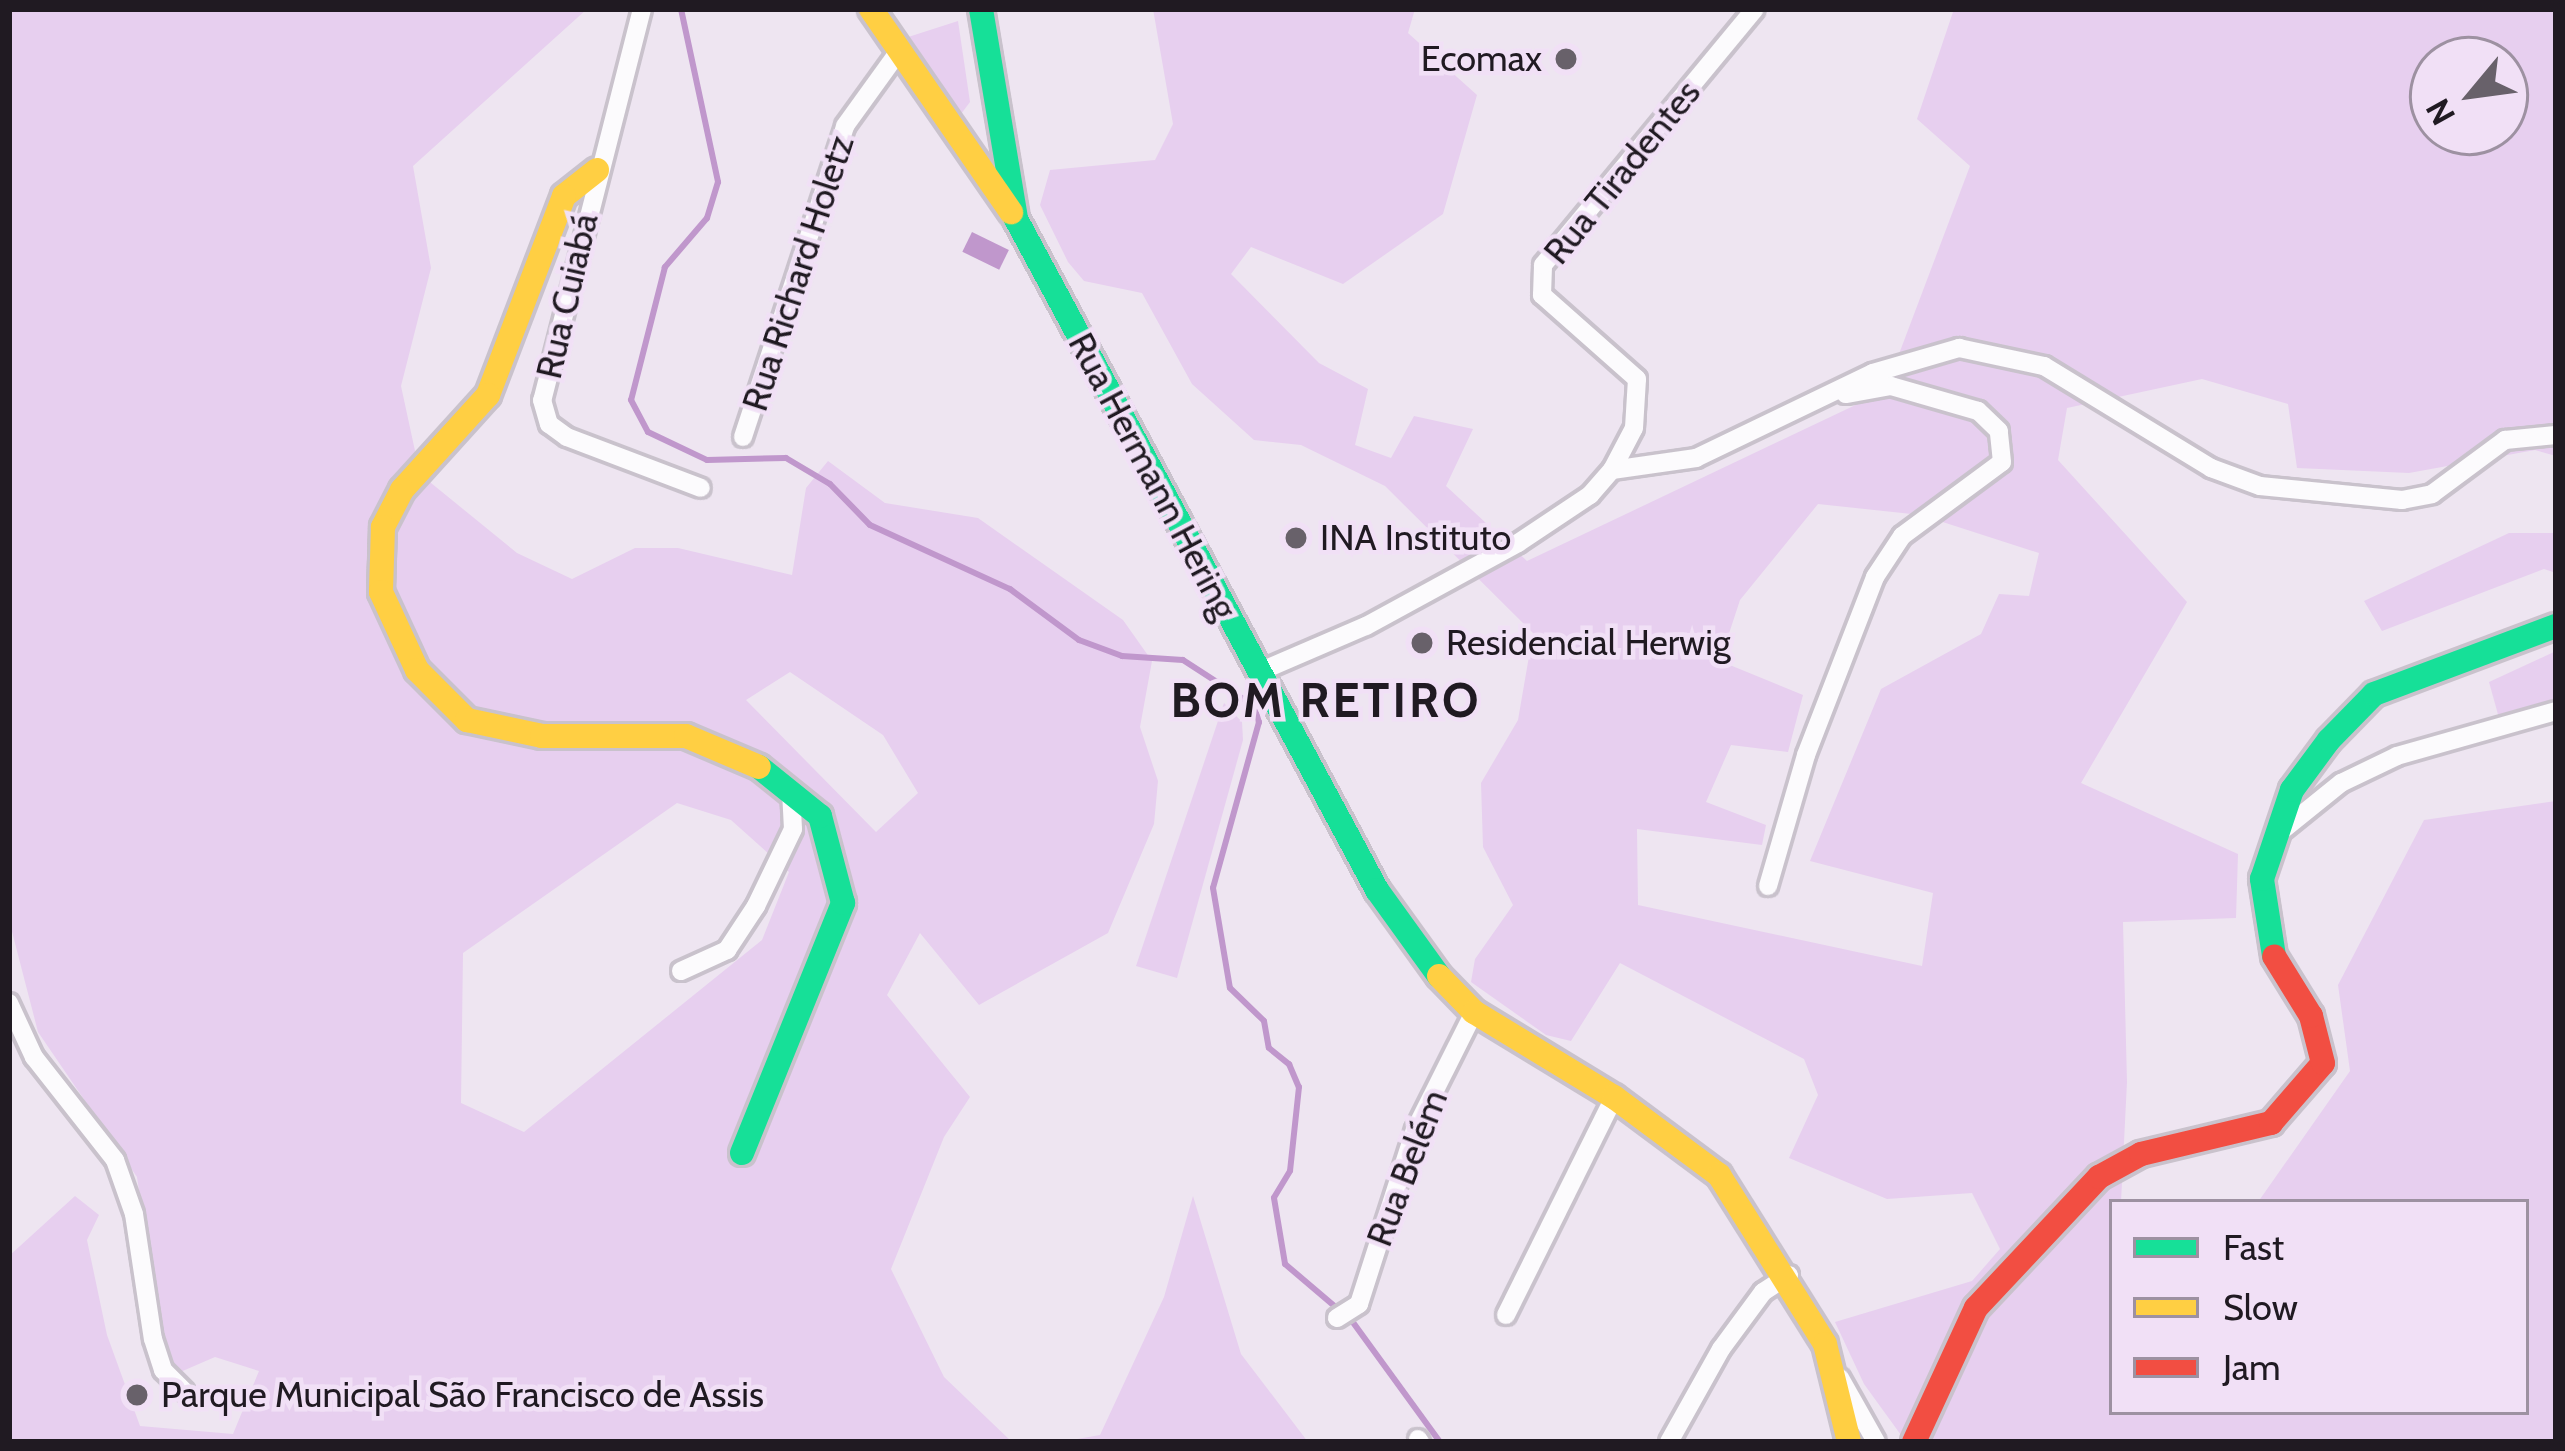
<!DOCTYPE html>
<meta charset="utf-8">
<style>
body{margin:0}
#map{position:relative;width:2565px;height:1451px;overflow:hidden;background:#eee5f1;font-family:Cabin,sans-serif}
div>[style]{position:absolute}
.green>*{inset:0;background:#e7cfef}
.water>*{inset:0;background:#c097cc;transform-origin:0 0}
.stream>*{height:6px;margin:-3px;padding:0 3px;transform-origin:3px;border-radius:3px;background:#c097cc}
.roads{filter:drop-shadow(3px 0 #c9c2cc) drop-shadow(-3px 0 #c9c2cc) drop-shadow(0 3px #c9c2cc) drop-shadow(0 -3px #c9c2cc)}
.street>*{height:18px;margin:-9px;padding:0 9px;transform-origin:9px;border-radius:9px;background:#fcfbfd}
.fast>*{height:24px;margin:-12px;padding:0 12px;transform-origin:12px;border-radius:12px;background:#16e098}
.slow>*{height:24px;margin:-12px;padding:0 12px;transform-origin:12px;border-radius:12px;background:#ffcf43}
.jam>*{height:24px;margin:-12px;padding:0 12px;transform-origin:12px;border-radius:12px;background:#f24e42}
.dots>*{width:33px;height:33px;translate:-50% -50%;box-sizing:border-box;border:6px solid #f1e0f6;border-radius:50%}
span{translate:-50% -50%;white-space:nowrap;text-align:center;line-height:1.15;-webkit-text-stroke:9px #f1e0f6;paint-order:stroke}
.poi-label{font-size:36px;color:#201a22}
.right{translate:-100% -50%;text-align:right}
.left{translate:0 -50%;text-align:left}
.street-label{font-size:36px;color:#201a22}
.district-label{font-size:48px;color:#201a22;font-weight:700;letter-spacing:3px}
.frame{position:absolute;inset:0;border:12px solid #201a22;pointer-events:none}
.legend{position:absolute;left:2109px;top:1199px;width:420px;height:216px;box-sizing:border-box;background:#f1e0f6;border:3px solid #9d91a1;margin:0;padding:15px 21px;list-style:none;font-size:36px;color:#201a22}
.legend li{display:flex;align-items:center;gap:24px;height:60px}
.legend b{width:60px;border:3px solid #9d91a1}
.north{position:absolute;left:2409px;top:36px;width:120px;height:120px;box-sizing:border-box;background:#f1e0f6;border:3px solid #9d91a1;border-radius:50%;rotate:241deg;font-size:33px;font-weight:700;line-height:48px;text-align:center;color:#201a22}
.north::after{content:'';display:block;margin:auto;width:42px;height:54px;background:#68616a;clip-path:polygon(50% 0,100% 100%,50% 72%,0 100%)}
</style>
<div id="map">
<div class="green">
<i style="clip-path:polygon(evenodd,9px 9px,587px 9px,413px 166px,431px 268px,401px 386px,420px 474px,517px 553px,572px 579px,635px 548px,678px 548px,792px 575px,806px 488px,828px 461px,885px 503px,978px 518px,1123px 620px,1152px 661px,1140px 727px,1158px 781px,1154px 824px,1108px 933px,979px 1005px,920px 933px,887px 995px,970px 1097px,944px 1137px,891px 1269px,944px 1377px,1012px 1442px,9px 1442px,9px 1256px,75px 1196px,99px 1215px,87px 1240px,107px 1335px,140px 1426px,233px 1434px,259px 1371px,215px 1357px,178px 1373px,160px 1336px,137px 1177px,38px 1032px,9px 920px,9px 9px,790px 672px,883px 735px,918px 793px,876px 832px,746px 700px,790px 672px,9px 9px,677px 803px,731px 820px,789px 872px,762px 940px,524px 1132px,461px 1103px,463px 953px,677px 803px)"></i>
<i style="clip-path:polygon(evenodd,1153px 9px,1415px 9px,1408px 33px,1477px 95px,1443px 214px,1343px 284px,1251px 247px,1231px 274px,1319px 363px,1368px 389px,1355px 445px,1391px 458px,1414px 416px,1473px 429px,1446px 486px,1527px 561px,1885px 391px,1970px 166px,1917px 119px,1954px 9px,2556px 9px,2556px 456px,2535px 450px,2409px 473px,2297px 468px,2288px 404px,2202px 379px,2067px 408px,2058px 460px,2187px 602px,2081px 783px,2238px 854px,2236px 918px,2123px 922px,2127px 1082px,2121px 1202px,2112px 1202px,2112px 1412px,2526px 1412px,2526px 1202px,2258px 1202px,2350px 1071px,2338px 985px,2424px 820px,2556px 801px,2556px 1442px,1906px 1442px,1864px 1384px,1835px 1322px,1972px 1281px,2000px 1249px,1972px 1193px,1887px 1199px,1789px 1158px,1818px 1095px,1804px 1059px,1620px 963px,1571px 1041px,1546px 1035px,1471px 982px,1475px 959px,1513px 905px,1483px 847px,1481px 783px,1518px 720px,1533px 633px,1385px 486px,1301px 445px,1254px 440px,1192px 384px,1142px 293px,1084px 281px,1068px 262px,1040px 205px,1050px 170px,1155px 160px,1173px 124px,1153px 9px,2433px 60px,2505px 60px,2505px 132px,2433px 132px,2433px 60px,1153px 9px,1818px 504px,1921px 515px,2039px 553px,2029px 596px,1999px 594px,1981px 634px,1881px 689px,1810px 861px,1933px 893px,1922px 966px,1638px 905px,1637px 829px,1762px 845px,1766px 825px,1706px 802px,1731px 745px,1788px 752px,1803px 695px,1720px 661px,1740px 600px,1818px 504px)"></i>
<i style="clip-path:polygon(958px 21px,970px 102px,961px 114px,902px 39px)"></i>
<i style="clip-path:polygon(2509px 533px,2556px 533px,2556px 573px,2544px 569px,2382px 631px,2364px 601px)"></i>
<i style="clip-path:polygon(2556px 651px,2556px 700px,2499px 718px,2489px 682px)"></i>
<i style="clip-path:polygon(1224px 703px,1242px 722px,1243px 740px,1177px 978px,1136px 966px)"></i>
<i style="clip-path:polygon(1193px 1196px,1241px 1354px,1308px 1442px,1060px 1442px,1100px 1435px,1164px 1297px)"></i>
</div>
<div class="water">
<i style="left:972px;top:232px;width:41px;height:22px;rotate:26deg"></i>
</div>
<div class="stream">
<i style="left:681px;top:9px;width:177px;rotate:77.9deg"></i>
<i style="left:718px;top:182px;width:38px;rotate:107deg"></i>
<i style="left:707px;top:218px;width:65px;rotate:130.6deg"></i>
<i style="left:665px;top:267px;width:137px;rotate:104.3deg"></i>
<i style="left:631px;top:400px;width:36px;rotate:62deg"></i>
<i style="left:648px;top:432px;width:65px;rotate:25.4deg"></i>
<i style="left:707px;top:460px;width:79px;rotate:-1.5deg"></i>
<i style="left:786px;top:458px;width:51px;rotate:30.6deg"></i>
<i style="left:830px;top:484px;width:57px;rotate:45.7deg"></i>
<i style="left:870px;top:525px;width:154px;rotate:24.6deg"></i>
<i style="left:1010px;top:589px;width:86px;rotate:36.5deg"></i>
<i style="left:1079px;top:640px;width:46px;rotate:20.4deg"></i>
<i style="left:1122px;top:656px;width:61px;rotate:3.8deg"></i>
<i style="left:1183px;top:660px;width:85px;rotate:32.9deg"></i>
<i style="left:1254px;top:706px;width:17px;rotate:73deg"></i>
<i style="left:1259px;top:722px;width:172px;rotate:105.5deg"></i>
<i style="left:1213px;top:888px;width:101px;rotate:80.4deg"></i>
<i style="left:1230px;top:988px;width:47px;rotate:44.1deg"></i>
<i style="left:1264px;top:1021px;width:27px;rotate:80deg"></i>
<i style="left:1269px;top:1048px;width:26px;rotate:39deg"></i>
<i style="left:1289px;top:1064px;width:25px;rotate:67deg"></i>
<i style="left:1299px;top:1087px;width:84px;rotate:96.1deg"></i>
<i style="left:1290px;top:1171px;width:31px;rotate:121deg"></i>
<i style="left:1274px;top:1198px;width:67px;rotate:80.5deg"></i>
<i style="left:1285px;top:1264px;width:88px;rotate:40.4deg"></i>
<i style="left:1352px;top:1321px;width:150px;rotate:54deg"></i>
</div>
<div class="roads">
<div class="street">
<i style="left:642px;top:9px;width:404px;rotate:104.3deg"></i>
<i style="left:542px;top:400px;width:25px;rotate:74deg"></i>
<i style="left:549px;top:424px;width:22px;rotate:36deg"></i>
<i style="left:567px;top:437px;width:143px;rotate:20.8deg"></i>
<i style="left:743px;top:437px;width:327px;rotate:-71.8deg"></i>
<i style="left:845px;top:126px;width:89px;rotate:-54.2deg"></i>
<i style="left:1612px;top:470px;width:85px;rotate:-8.1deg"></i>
<i style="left:1696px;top:458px;width:196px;rotate:-25.7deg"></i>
<i style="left:1873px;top:373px;width:90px;rotate:-16.2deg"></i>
<i style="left:1959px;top:348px;width:87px;rotate:12deg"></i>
<i style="left:2044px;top:366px;width:196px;rotate:31.4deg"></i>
<i style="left:2211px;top:468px;width:52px;rotate:20.2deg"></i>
<i style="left:2260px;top:486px;width:143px;rotate:5.6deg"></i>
<i style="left:2402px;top:500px;width:31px;rotate:-11deg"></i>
<i style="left:2432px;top:494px;width:91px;rotate:-36.5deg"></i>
<i style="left:2505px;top:440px;width:51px;rotate:-5.6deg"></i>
<i style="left:1259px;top:672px;width:116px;rotate:-23.3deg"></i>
<i style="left:1366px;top:626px;width:173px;rotate:-28.6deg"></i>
<i style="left:1518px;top:543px;width:87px;rotate:-33.7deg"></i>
<i style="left:1590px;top:495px;width:33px;rotate:-49deg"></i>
<i style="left:1612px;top:470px;width:47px;rotate:-62.4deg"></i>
<i style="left:1634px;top:428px;width:49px;rotate:-86.5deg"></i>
<i style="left:1637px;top:379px;width:127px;rotate:-138.5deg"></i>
<i style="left:1542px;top:295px;width:30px;rotate:-88deg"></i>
<i style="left:1543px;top:265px;width:332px;rotate:-50.4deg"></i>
<i style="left:2279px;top:833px;width:80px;rotate:-38.9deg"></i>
<i style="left:2341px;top:783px;width:62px;rotate:-25.7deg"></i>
<i style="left:2397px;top:756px;width:165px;rotate:-15.8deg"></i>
<i style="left:1768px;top:886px;width:136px;rotate:-73.8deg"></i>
<i style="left:1806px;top:755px;width:191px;rotate:-68.8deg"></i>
<i style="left:1875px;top:577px;width:49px;rotate:-56.6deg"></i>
<i style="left:1902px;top:536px;width:124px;rotate:-36.5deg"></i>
<i style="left:2002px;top:462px;width:31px;rotate:-96deg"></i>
<i style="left:1999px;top:431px;width:29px;rotate:-136deg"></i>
<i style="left:1978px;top:411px;width:91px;rotate:-164deg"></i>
<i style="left:1891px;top:386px;width:46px;rotate:169.9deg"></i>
<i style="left:681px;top:971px;width:51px;rotate:-24.5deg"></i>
<i style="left:727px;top:950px;width:53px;rotate:-56.6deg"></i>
<i style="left:756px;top:906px;width:85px;rotate:-64.3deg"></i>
<i style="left:793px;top:829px;width:39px;rotate:-93deg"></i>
<i style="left:9px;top:1003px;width:60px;rotate:65.2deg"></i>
<i style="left:34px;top:1057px;width:131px;rotate:51.8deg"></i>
<i style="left:115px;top:1160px;width:57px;rotate:70.6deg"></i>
<i style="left:134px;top:1214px;width:126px;rotate:81.4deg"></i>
<i style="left:153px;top:1339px;width:33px;rotate:72deg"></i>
<i style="left:163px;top:1370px;width:31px;rotate:45deg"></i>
<i style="left:1506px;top:1315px;width:243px;rotate:-63.6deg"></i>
<i style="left:1337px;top:1318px;width:26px;rotate:-32deg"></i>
<i style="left:1359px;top:1304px;width:183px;rotate:-72.2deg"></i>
<i style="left:1415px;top:1130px;width:132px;rotate:-63.4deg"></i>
<i style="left:1840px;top:1378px;width:73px;rotate:60.6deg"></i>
<i style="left:1418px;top:1439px;width:4px;rotate:56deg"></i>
<i style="left:1669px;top:1442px;width:107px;rotate:-60.8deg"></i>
<i style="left:1721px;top:1349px;width:71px;rotate:-53.6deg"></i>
<i style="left:1763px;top:1292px;width:31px;rotate:-33deg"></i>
</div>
<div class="fast">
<i style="left:981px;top:9px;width:213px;rotate:80.5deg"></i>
<i style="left:1016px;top:219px;width:762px;rotate:61.72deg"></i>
<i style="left:1377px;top:890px;width:106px;rotate:54.2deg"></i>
<i style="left:2274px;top:956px;width:78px;rotate:-98.9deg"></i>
<i style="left:2262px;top:879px;width:94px;rotate:-71.4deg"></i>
<i style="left:2292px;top:790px;width:62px;rotate:-53.5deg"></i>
<i style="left:2329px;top:740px;width:64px;rotate:-45.6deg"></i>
<i style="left:2374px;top:694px;width:194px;rotate:-20.5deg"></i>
<i style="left:742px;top:1153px;width:270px;rotate:-68deg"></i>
<i style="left:843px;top:903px;width:90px;rotate:-104.8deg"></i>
<i style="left:820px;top:816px;width:78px;rotate:-141.2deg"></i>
</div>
<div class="slow">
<i style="left:871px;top:9px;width:247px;rotate:55.4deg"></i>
<i style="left:597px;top:170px;width:42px;rotate:141.8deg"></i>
<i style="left:564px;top:196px;width:213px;rotate:110.9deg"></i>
<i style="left:488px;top:395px;width:128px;rotate:132.2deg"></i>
<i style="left:402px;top:490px;width:42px;rotate:117.2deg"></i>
<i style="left:383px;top:527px;width:65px;rotate:91.8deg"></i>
<i style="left:381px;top:592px;width:86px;rotate:65.2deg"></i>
<i style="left:417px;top:670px;width:71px;rotate:45deg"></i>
<i style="left:467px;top:720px;width:77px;rotate:12deg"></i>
<i style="left:542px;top:736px;width:144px"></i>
<i style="left:686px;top:736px;width:79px;rotate:23deg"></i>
<i style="left:1439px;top:976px;width:50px;rotate:45.8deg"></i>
<i style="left:1474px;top:1012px;width:164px;rotate:31.3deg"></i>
<i style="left:1614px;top:1097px;width:131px;rotate:36.6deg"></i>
<i style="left:1719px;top:1175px;width:199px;rotate:57.9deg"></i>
<i style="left:1825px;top:1344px;width:101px;rotate:76.2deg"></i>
</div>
<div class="jam">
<i style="left:1914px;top:1442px;width:148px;rotate:-65.2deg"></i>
<i style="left:1976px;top:1308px;width:180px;rotate:-46.8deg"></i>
<i style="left:2099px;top:1177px;width:48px;rotate:-28.7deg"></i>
<i style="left:2141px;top:1154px;width:134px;rotate:-13.4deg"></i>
<i style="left:2271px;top:1123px;width:79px;rotate:-49.1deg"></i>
<i style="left:2323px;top:1063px;width:49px;rotate:-104.3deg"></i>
<i style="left:2311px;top:1016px;width:70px;rotate:-121.7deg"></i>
</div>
</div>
<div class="dots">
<i style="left:1566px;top:59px;background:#68616a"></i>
<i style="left:1296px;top:538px;background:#68616a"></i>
<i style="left:1422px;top:643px;background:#68616a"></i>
<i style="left:137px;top:1395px;background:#68616a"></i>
</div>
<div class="poi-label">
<span class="right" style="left:1542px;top:59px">Ecomax</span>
<span class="left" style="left:1320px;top:538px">INA Instituto</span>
<span class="left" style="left:1446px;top:643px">Residencial Herwig</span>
<span class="left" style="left:161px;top:1395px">Parque Municipal São Francisco de Assis</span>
</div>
<div class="street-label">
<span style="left:1622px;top:172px;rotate:-51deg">Rua Tiradentes</span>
<span style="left:798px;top:273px;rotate:-72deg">Rua Richard Holetz</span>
<span style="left:567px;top:296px;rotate:-77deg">Rua Cuiabá</span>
<span style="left:1153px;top:476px;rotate:62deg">Rua Hermann Hering</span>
<span style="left:1407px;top:1168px;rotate:-69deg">Rua Belém</span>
</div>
<div class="district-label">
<span style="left:1326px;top:701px">BOM RETIRO</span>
</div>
<div class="frame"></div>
<ul class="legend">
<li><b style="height:15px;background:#16e098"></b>Fast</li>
<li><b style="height:15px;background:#ffcf43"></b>Slow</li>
<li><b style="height:15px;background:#f24e42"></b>Jam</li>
</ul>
<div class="north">N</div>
</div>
